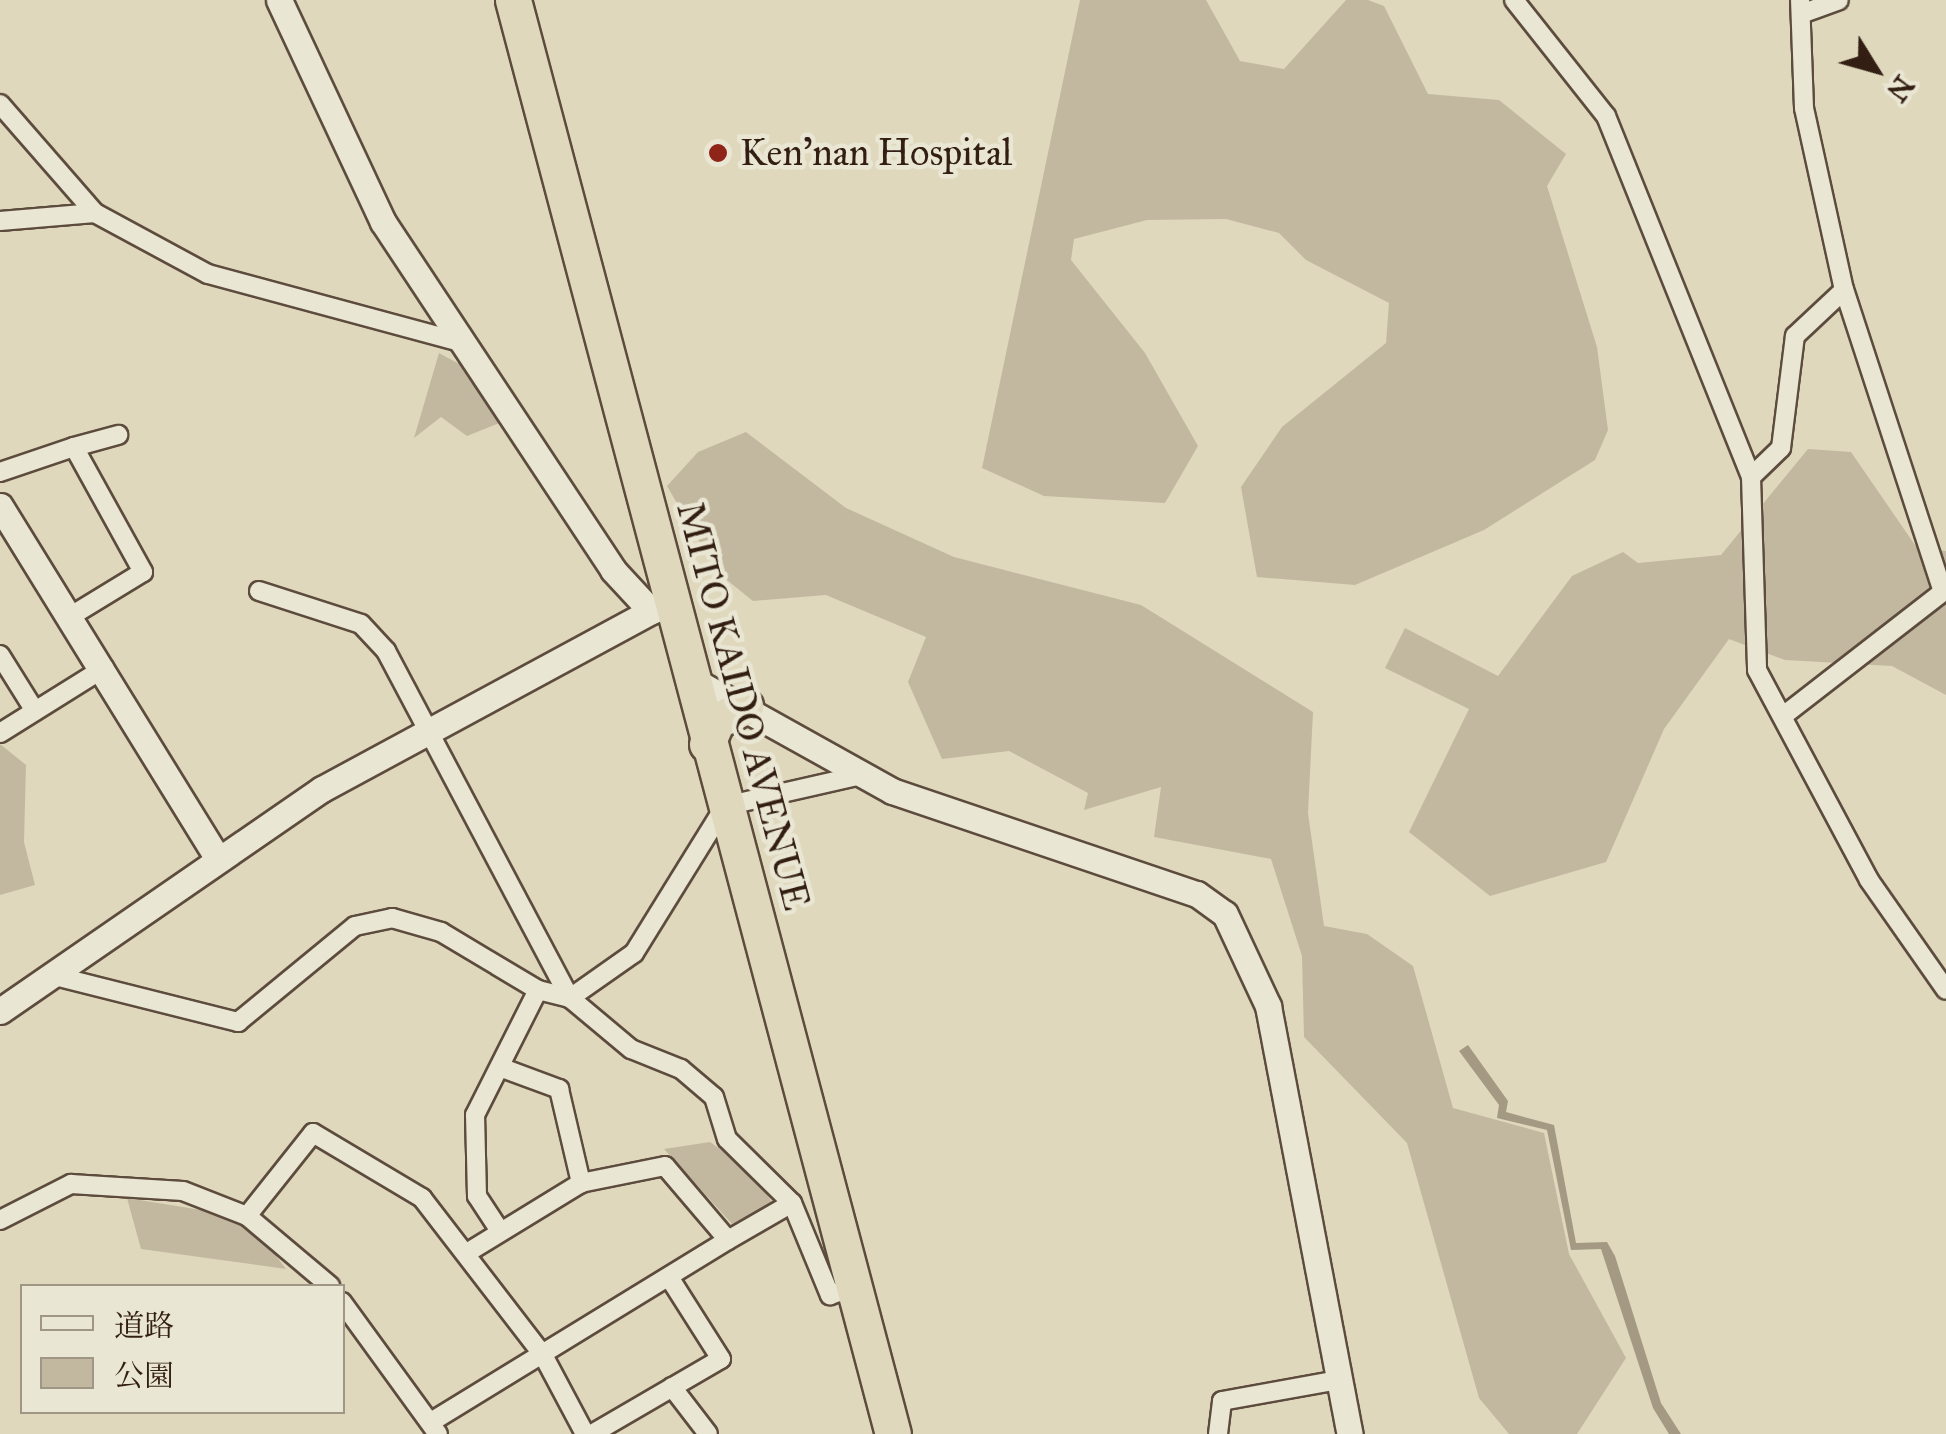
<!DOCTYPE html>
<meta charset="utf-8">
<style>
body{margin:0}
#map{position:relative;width:1946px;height:1434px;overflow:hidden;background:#dfd8bd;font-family:"IM FELL Great Primer","Noto Serif JP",serif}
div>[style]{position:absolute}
.green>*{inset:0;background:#c2b8a0}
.water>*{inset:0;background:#a49983}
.roads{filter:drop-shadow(2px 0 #5d4c3d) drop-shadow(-2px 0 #5d4c3d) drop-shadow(0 2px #5d4c3d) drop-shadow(0 -2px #5d4c3d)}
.street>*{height:18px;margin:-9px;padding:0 9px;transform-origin:9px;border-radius:9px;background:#eae6d4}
.secondary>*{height:25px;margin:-12.5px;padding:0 12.5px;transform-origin:12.5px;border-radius:12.5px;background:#eae6d4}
.highway>*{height:35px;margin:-17.5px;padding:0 17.5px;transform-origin:17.5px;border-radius:17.5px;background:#dfd8bd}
.dots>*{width:28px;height:28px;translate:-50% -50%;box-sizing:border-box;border:5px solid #eae6d4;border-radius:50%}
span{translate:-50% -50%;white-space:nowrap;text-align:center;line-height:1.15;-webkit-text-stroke:9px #eae6d4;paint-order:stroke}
.poi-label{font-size:38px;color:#321e12}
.left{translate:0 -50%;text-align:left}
.street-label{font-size:38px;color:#321e12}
.legend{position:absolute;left:20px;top:1284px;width:325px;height:130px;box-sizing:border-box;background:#eae6d4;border:2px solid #a09686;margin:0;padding:12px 18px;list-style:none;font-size:30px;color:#321e12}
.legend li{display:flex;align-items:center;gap:20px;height:50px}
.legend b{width:50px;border:2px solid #a09686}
.north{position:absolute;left:1826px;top:20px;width:100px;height:100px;-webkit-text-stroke:8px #eae6d4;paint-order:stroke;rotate:127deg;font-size:28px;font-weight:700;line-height:40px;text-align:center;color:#321e12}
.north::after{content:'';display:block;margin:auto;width:35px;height:45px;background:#321e12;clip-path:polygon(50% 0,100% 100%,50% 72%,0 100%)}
</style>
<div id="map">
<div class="green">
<i style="clip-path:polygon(1080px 0,1206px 0,1240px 61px,1284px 69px,1346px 0,1368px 0,1384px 6px,1428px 94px,1499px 100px,1566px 154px,1547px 186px,1597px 347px,1608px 430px,1595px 460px,1484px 530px,1355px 585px,1257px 577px,1241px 487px,1282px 427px,1386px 343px,1389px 303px,1306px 260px,1279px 233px,1226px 219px,1147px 220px,1074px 239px,1071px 260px,1145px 353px,1198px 446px,1165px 503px,1044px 496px,982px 468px)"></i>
<i style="clip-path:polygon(439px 353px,461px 365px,502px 422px,467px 436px,441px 417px,414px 438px)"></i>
<i style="clip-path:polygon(746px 432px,846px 508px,954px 557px,1141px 605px,1313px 712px,1308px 813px,1324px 926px,1367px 934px,1413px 966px,1453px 1108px,1544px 1133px,1569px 1254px,1626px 1358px,1577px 1434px,1509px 1434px,1479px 1398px,1407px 1143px,1304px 1037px,1302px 956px,1271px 859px,1154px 837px,1161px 787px,1084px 810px,1088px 793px,1009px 751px,942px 759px,908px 682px,926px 637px,826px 595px,753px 601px,717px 572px,667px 486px,698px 452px)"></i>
<i style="clip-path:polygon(1808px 449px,1851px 452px,1917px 548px,1946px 551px,1946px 695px,1892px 666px,1785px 660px,1729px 639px,1664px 729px,1606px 862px,1490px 896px,1409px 832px,1469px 709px,1385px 668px,1405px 628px,1498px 676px,1572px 576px,1623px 552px,1638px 563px,1721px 555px)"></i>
<i style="clip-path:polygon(0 744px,26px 765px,24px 842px,35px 885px,0 895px)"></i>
<i style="clip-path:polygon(710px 1142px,745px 1167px,773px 1203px,732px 1224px,664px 1149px)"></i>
<i style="clip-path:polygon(127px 1198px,220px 1213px,261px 1236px,286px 1269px,141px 1249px)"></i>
</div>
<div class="water">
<i style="clip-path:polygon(1468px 1045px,1508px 1101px,1506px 1112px,1554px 1125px,1576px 1243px,1607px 1242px,1615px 1256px,1661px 1403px,1681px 1434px,1669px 1434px,1653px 1408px,1601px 1249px,1571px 1250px,1547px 1130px,1497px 1118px,1499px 1105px,1459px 1051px)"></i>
</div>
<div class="roads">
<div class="street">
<i style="left:1514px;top:0;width:148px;rotate:51.6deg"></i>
<i style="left:1606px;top:116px;width:389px;rotate:68.1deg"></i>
<i style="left:1751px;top:477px;width:193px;rotate:88.2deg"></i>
<i style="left:1757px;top:670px;width:238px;rotate:61.9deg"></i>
<i style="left:1869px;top:880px;width:134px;rotate:55deg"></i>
<i style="left:1804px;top:13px;width:37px;rotate:-20deg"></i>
<i style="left:0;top:104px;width:145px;rotate:48.9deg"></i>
<i style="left:95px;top:213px;width:128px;rotate:28.4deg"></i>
<i style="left:208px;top:274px;width:265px;rotate:15.1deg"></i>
<i style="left:0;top:221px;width:95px;rotate:-4.8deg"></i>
<i style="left:74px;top:447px;width:46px;rotate:-15.3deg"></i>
<i style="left:0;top:472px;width:78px;rotate:-18.7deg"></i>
<i style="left:74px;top:447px;width:143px;rotate:61.1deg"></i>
<i style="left:143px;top:572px;width:84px;rotate:148.6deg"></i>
<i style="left:1751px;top:477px;width:42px;rotate:-44deg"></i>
<i style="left:1781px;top:448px;width:113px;rotate:-82.9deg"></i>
<i style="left:1795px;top:336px;width:67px;rotate:-43.2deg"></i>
<i style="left:259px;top:591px;width:107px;rotate:17.9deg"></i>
<i style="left:361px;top:624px;width:37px;rotate:47deg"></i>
<i style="left:386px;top:651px;width:393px;rotate:62.1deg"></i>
<i style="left:570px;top:998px;width:80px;rotate:39.9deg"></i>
<i style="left:631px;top:1049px;width:54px;rotate:21.8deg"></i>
<i style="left:681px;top:1069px;width:43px;rotate:40.3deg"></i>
<i style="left:714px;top:1097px;width:44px;rotate:72.8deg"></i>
<i style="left:727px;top:1139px;width:91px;rotate:44.6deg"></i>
<i style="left:792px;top:1203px;width:100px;rotate:67.6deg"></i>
<i style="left:830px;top:1295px;width:22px;rotate:-18deg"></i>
<i style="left:0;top:655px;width:66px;rotate:58deg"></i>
<i style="left:1783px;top:716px;width:202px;rotate:-37.8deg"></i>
<i style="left:1943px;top:592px;width:318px;rotate:-108.1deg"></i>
<i style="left:1844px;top:290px;width:186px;rotate:-102.4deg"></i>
<i style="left:1804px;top:108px;width:108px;rotate:-92.1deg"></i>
<i style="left:0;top:733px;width:123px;rotate:-32deg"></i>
<i style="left:59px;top:977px;width:185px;rotate:14.1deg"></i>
<i style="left:238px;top:1022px;width:151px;rotate:-39.4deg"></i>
<i style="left:355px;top:926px;width:38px;rotate:-12deg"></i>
<i style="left:392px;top:918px;width:51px;rotate:15.9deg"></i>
<i style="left:441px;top:932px;width:113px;rotate:30.9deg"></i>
<i style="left:538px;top:990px;width:33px;rotate:14deg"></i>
<i style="left:570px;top:998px;width:78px;rotate:-35.1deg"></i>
<i style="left:634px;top:953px;width:173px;rotate:-58.2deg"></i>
<i style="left:725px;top:806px;width:140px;rotate:-12.8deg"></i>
<i style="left:505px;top:1069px;width:58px;rotate:20.3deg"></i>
<i style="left:559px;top:1089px;width:97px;rotate:76.8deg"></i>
<i style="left:247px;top:1216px;width:106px;rotate:-51.5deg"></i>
<i style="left:313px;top:1133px;width:127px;rotate:30.8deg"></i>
<i style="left:422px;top:1198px;width:198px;rotate:52.4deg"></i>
<i style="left:543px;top:1355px;width:89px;rotate:62deg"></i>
<i style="left:0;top:1220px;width:80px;rotate:-26.9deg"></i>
<i style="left:71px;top:1184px;width:112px;rotate:3.6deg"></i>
<i style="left:183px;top:1191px;width:69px;rotate:21.3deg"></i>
<i style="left:247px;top:1216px;width:109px;rotate:40.1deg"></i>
<i style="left:500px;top:1231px;width:42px;rotate:-123.3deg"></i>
<i style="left:477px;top:1196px;width:81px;rotate:-91.4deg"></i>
<i style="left:475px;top:1115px;width:140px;rotate:-63.3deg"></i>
<i style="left:728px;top:1240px;width:74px;rotate:-30deg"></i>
<i style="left:342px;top:1302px;width:163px;rotate:54deg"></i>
<i style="left:672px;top:1387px;width:59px;rotate:52.5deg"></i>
<i style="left:431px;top:1422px;width:348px;rotate:-31.5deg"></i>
<i style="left:728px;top:1240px;width:97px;rotate:-130.4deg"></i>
<i style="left:665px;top:1166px;width:86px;rotate:168.6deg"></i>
<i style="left:581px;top:1183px;width:130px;rotate:148.5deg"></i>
<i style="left:592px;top:1434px;width:149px;rotate:-30.2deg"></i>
<i style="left:721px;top:1359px;width:97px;rotate:-122.4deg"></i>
<i style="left:1218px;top:1434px;width:33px;rotate:-83deg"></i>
<i style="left:1222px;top:1401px;width:119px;rotate:-10.2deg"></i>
</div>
<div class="secondary">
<i style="left:279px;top:0;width:245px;rotate:64.9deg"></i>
<i style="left:383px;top:222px;width:417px;rotate:56.5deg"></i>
<i style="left:613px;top:570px;width:56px;rotate:47.2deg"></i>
<i style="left:651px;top:611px;width:12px;rotate:-20deg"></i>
<i style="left:0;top:506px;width:414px;rotate:58.3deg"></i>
<i style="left:691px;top:679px;width:230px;rotate:29.1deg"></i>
<i style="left:892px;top:791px;width:322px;rotate:18.7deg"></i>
<i style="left:1197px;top:894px;width:34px;rotate:36deg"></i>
<i style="left:1225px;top:914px;width:102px;rotate:64.9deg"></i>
<i style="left:1268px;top:1006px;width:436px;rotate:79.2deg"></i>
<i style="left:0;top:1011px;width:391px;rotate:-34.6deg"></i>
<i style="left:322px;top:789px;width:374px;rotate:-28.4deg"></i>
</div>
<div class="highway">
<i style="left:513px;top:0;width:1483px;rotate:75.16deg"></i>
<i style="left:707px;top:744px;width:25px;rotate:-67deg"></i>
<i style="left:717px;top:721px;width:32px;rotate:-28deg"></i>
</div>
</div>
<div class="dots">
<i style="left:718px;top:153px;background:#8f2418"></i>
</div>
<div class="poi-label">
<span class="left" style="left:740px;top:153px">Ken'nan Hospital</span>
</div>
<div class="street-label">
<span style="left:743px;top:706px;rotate:75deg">MITO KAIDO AVENUE</span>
</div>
<ul class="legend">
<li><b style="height:12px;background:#eae6d4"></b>道路</li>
<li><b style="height:28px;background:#c2b8a0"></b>公園</li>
</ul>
<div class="north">N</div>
</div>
